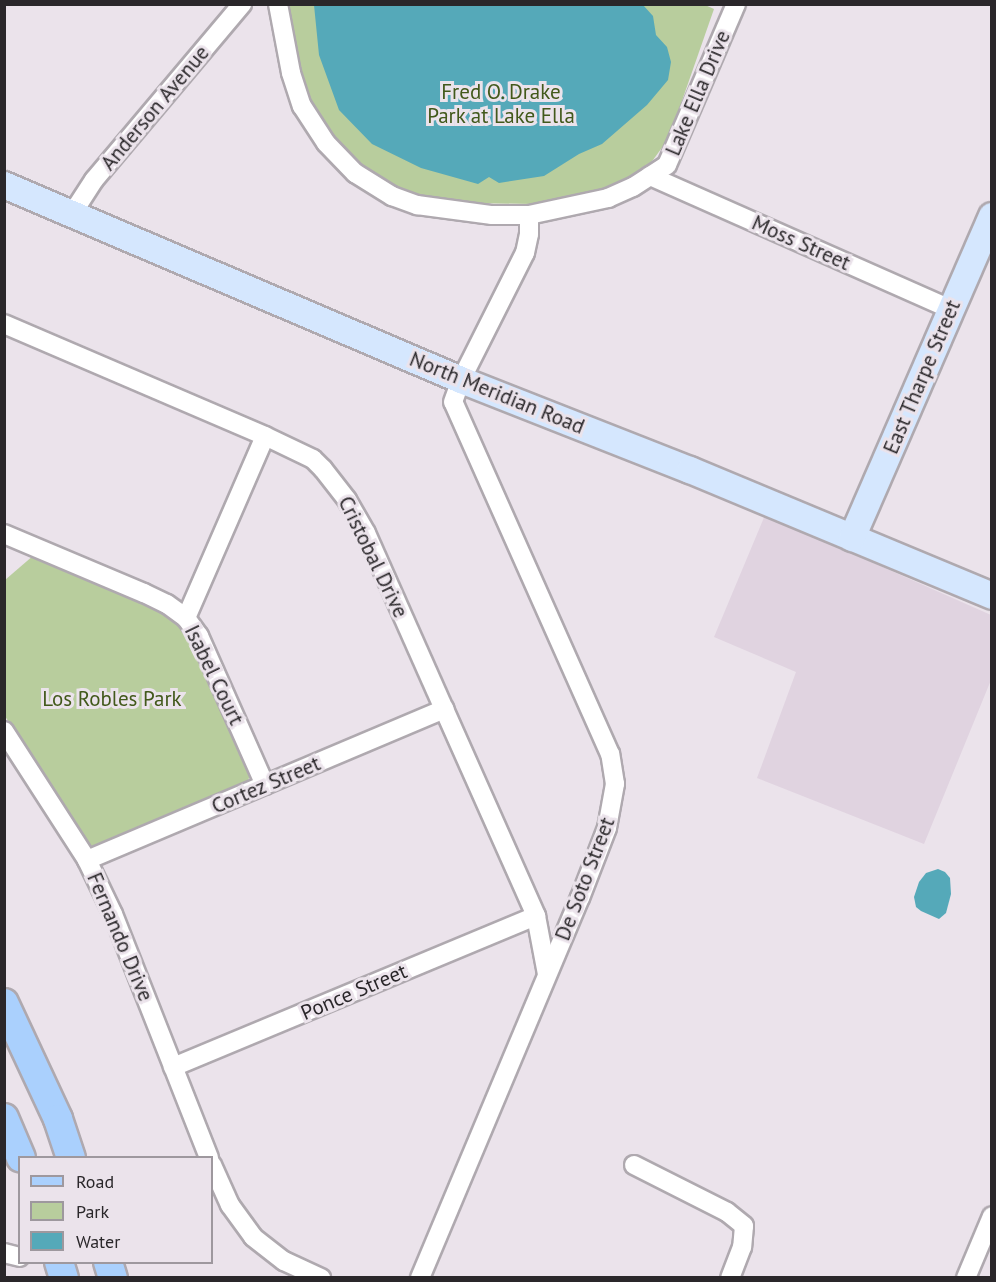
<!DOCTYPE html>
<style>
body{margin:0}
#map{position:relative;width:996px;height:1282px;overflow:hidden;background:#ebe3eb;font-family:"PT Sans",sans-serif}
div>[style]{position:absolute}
.built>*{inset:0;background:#e0d3e0}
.green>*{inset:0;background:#b8cd9d}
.water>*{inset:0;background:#55a9b9}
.roads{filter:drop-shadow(2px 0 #afa9af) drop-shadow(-2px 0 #afa9af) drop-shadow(0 2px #afa9af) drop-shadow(0 -2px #afa9af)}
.street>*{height:18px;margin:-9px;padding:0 9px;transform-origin:9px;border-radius:9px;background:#fff}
.secondary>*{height:26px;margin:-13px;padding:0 13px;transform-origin:13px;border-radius:13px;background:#d5e7fe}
.primary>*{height:28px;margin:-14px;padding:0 14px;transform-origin:14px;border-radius:14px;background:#aad0fd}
span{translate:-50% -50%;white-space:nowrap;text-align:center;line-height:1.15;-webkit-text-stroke:6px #ebe3eb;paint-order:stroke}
.park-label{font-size:21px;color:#42591b}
.street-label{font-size:21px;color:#2a272a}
.frame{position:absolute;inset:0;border:6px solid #2a272a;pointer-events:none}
.legend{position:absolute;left:18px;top:1156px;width:195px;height:108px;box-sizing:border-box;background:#ebe3eb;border:2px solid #9e989e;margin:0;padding:8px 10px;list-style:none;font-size:18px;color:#2a272a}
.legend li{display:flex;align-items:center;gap:12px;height:30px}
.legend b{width:30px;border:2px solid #9e989e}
</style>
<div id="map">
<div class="built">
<i style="clip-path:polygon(765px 515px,991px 615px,991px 680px,924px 844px,757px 778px,796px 672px,714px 637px)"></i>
</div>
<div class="green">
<i style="clip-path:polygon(703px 4px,714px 9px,669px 138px,653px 160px,640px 172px,619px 184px,570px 197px,532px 204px,470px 203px,426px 198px,391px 186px,355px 163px,330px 134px,302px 87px,288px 5px)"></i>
<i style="clip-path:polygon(34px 555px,156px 605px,187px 629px,251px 770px,247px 785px,96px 852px,86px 849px,5px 716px,5px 580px)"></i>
</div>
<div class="water">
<i style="clip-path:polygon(314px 5px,643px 5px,653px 16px,656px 35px,667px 47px,671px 62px,668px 80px,647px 105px,602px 144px,579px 154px,544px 176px,499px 183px,489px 177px,478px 184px,421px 168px,372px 144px,339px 110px,319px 55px)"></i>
<i style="clip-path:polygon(938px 869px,945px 872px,950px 878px,951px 894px,946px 913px,939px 919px,921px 911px,916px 907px,914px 897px,919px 882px,926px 873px)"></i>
</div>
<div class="roads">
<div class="street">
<i style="left:278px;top:4px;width:70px;rotate:79.3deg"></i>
<i style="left:291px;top:73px;width:35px;rotate:72deg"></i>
<i style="left:302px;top:106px;width:44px;rotate:57deg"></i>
<i style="left:326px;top:143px;width:42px;rotate:46deg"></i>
<i style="left:355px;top:173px;width:44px;rotate:31.9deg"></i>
<i style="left:392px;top:196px;width:27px;rotate:20deg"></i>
<i style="left:417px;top:205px;width:76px;rotate:7.6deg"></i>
<i style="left:492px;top:215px;width:37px"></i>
<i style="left:529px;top:215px;width:81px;rotate:-12.1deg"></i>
<i style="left:608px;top:198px;width:27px;rotate:-24deg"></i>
<i style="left:633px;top:187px;width:40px;rotate:-32.9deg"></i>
<i style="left:667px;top:165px;width:175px;rotate:-66.8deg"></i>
<i style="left:650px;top:176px;width:330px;rotate:23.9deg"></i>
<i style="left:72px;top:214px;width:40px;rotate:-57.1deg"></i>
<i style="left:94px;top:180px;width:230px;rotate:-49.9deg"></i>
<i style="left:4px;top:324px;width:284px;rotate:23.2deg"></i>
<i style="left:265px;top:436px;width:53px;rotate:25.6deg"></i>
<i style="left:313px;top:459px;width:14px;rotate:45deg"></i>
<i style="left:323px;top:469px;width:39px;rotate:52deg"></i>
<i style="left:347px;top:500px;width:38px;rotate:60deg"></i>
<i style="left:366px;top:533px;width:193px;rotate:66.1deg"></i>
<i style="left:444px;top:709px;width:227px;rotate:66deg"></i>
<i style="left:536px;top:916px;width:59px;rotate:79.3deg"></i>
<i style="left:4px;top:534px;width:152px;rotate:22.9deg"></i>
<i style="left:144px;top:593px;width:25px;rotate:26deg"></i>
<i style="left:167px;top:604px;width:24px;rotate:36deg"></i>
<i style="left:186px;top:618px;width:22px;rotate:54deg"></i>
<i style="left:199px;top:636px;width:163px;rotate:66.1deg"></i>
<i style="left:186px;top:618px;width:198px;rotate:-66.5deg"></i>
<i style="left:4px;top:731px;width:153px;rotate:57.2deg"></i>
<i style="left:87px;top:860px;width:60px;rotate:64.3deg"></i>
<i style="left:113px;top:914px;width:262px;rotate:68.5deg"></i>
<i style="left:87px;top:860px;width:388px;rotate:-22.9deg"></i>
<i style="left:173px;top:1067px;width:393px;rotate:-22.6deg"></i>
<i style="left:212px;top:1165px;width:44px;rotate:65.8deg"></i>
<i style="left:230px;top:1205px;width:39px;rotate:54deg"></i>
<i style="left:253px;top:1237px;width:39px;rotate:38deg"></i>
<i style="left:284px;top:1261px;width:41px;rotate:24.7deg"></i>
<i style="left:634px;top:1165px;width:104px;rotate:26.8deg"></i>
<i style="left:727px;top:1212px;width:22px;rotate:39deg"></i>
<i style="left:744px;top:1226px;width:21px;rotate:95deg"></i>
<i style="left:742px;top:1247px;width:33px;rotate:111deg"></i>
<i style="left:4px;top:1253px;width:16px;rotate:14deg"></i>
<i style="left:420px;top:1278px;width:412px;rotate:-67.2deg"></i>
<i style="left:580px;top:898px;width:75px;rotate:-68.9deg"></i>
<i style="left:607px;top:828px;width:45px;rotate:-79.7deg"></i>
<i style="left:615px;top:784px;width:30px;rotate:-99deg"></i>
<i style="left:610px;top:754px;width:385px;rotate:-114deg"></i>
<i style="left:453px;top:402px;width:23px;rotate:-70deg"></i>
<i style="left:461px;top:380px;width:142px;rotate:-63.3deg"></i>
<i style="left:525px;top:253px;width:19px;rotate:-78deg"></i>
<i style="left:529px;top:234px;width:19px;rotate:-90deg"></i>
<i style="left:966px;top:1278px;width:67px;rotate:-67.2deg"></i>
</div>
<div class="secondary">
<i style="left:4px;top:185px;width:497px;rotate:23.1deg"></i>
<i style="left:461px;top:380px;width:246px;rotate:21.5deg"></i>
<i style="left:690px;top:470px;width:327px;rotate:22.6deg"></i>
<i style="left:852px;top:538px;width:351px;rotate:-66.5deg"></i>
</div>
<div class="primary">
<i style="left:4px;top:1003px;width:128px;rotate:65deg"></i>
<i style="left:58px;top:1119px;width:41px;rotate:71.6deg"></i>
<i style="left:4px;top:1118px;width:43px;rotate:67deg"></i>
<i style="left:59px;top:1262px;width:17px;rotate:73deg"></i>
<i style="left:108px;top:1262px;width:17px;rotate:73deg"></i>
</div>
</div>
<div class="park-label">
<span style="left:501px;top:104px">Fred O. Drake<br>Park at Lake Ella</span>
<span style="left:112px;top:699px">Los Robles Park</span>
</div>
<div class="street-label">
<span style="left:698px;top:93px;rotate:-67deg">Lake Ella Drive</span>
<span style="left:155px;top:108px;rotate:-50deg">Anderson Avenue</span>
<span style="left:801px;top:243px;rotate:24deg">Moss Street</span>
<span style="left:922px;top:377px;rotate:-67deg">East Tharpe Street</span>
<span style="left:497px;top:393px;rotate:22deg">North Meridian Road</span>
<span style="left:373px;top:557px;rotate:64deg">Cristobal Drive</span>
<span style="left:214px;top:675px;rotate:64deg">Isabel Court</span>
<span style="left:266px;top:785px;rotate:-23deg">Cortez Street</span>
<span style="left:585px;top:879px;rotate:-69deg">De Soto Street</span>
<span style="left:120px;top:937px;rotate:67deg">Fernando Drive</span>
<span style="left:354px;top:992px;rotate:-23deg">Ponce Street</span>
</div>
<div class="frame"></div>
<ul class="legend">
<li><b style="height:8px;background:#aad0fd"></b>Road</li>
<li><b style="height:16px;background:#b8cd9d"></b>Park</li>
<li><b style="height:16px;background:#55a9b9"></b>Water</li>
</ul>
</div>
